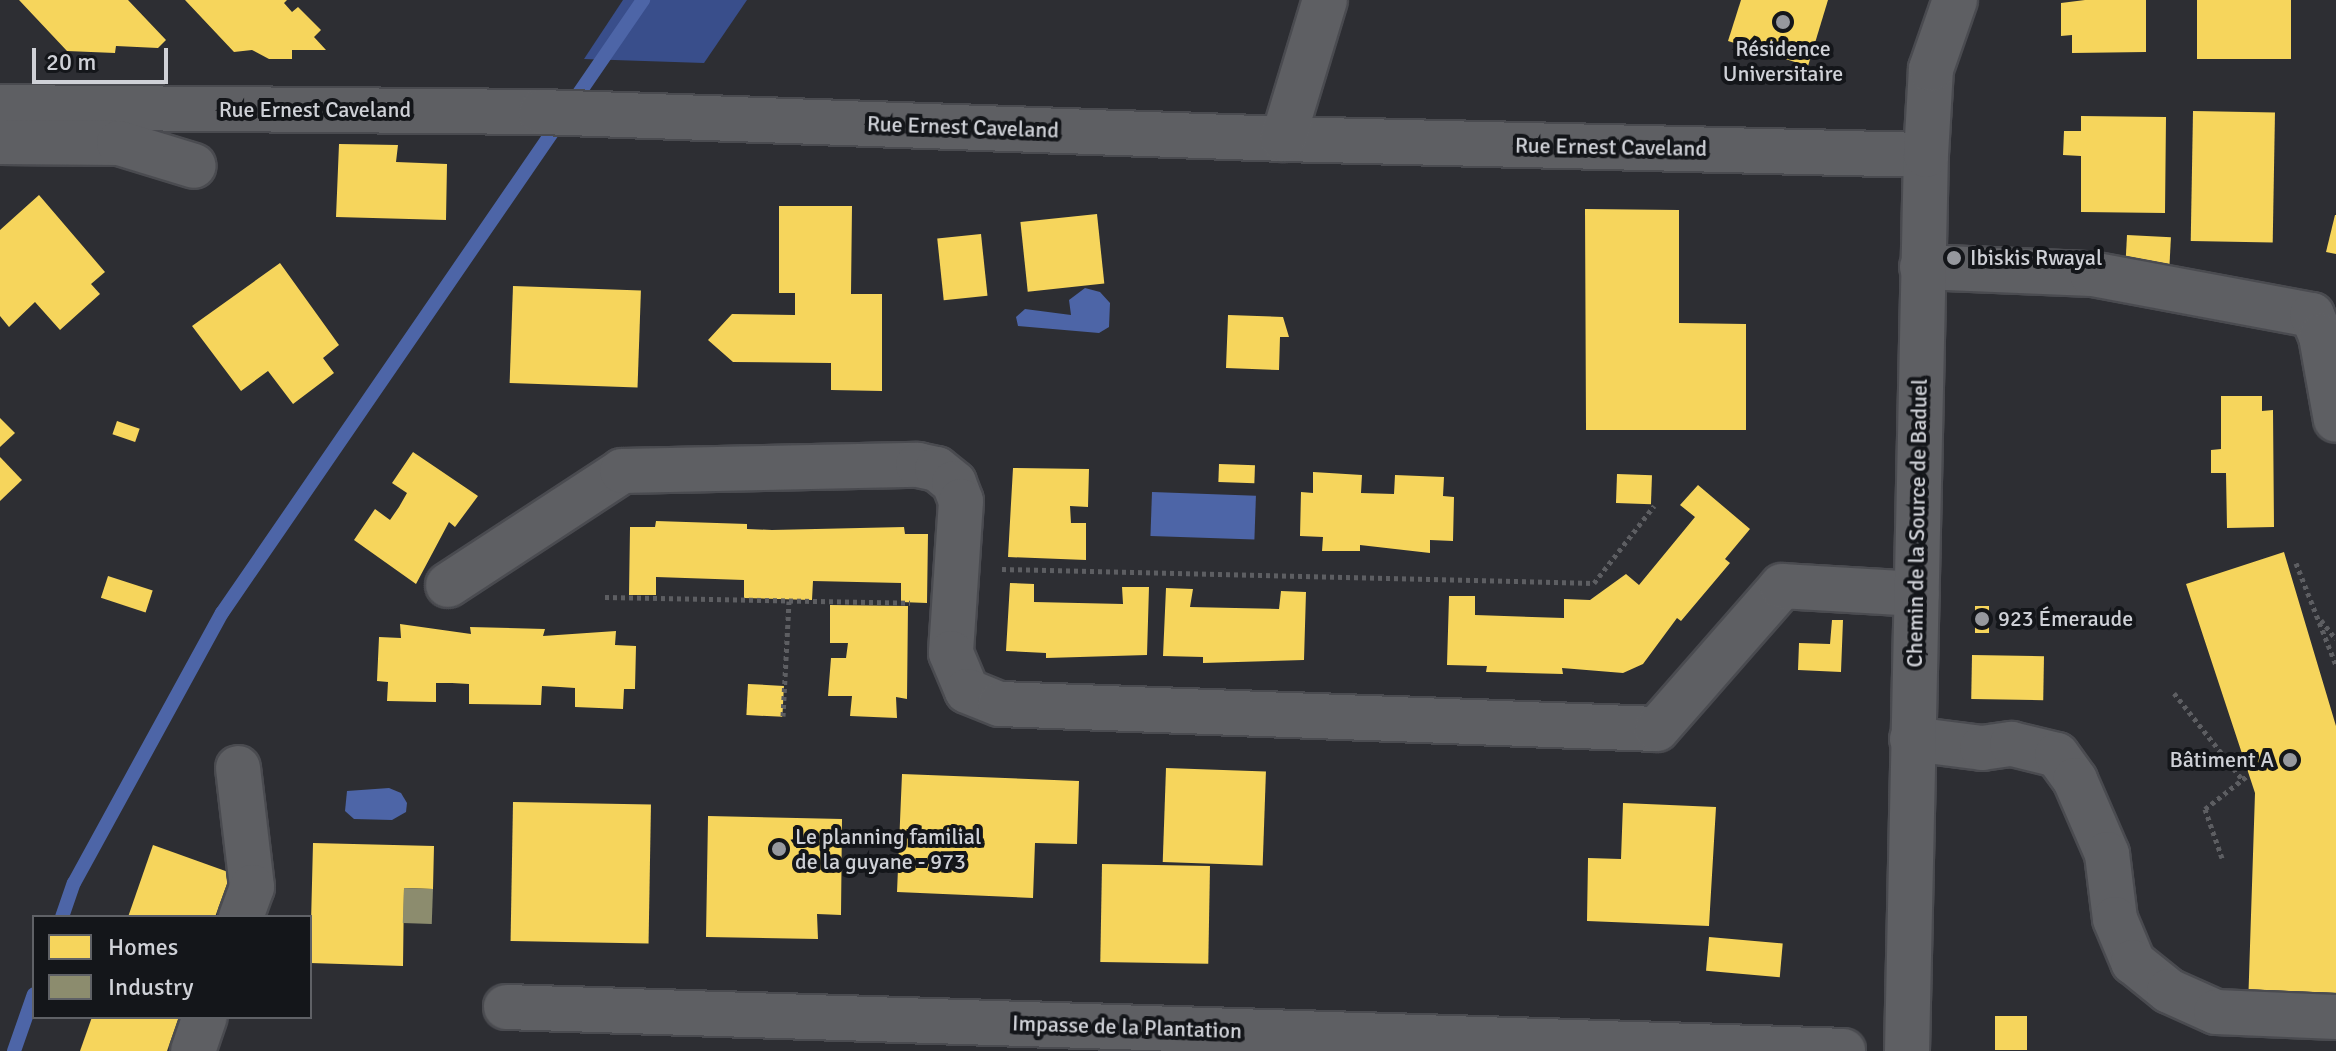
<!DOCTYPE html>
<meta charset="utf-8">
<style>
body{margin:0}
#map{position:relative;width:2336px;height:1051px;overflow:hidden;background:#2d2e33;font-family:Signika,sans-serif}
div>[style]{position:absolute}
.forest>*{inset:0;background:#394e8b}
.water>*{inset:0;background:#4d65a7;transform-origin:0 0}
.homes>*{inset:0;background:#f6d55c;transform-origin:0 0}
.industry>*{inset:0;background:#8c8c6e;transform-origin:0 0}
.stream>*{height:14px;margin:-7px;padding:0 7px;transform-origin:7px;border-radius:7px;background:#4d65a7}
.path>*{height:5px;margin-top:-2.5px;transform-origin:0;background:repeating-linear-gradient(90deg,#5d5e62 0 4px,transparent 0 8px)}
.roads{filter:drop-shadow(2px 0 #4a4b50) drop-shadow(-2px 0 #4a4b50) drop-shadow(0 2px #4a4b50) drop-shadow(0 -2px #4a4b50)}
.minor>*{height:44px;margin:-22px;padding:0 22px;transform-origin:22px;border-radius:22px;background:#5e5f63}
.dots>*{width:22px;height:22px;translate:-50% -50%;box-sizing:border-box;border:4px solid #14161a;border-radius:50%}
span{translate:-50% -50%;white-space:nowrap;text-align:center;line-height:1.15;-webkit-text-stroke:8px #14161a;paint-order:stroke}
.poi-label{font-size:22px;color:#cfd1d7}
.left{translate:0 -50%;text-align:left}
.right{translate:-100% -50%;text-align:right}
.street-label{font-size:22px;color:#cfd1d7}
.legend{position:absolute;left:32px;top:915px;width:280px;height:104px;box-sizing:border-box;background:#14161a;border:2px solid #5f6166;margin:0;padding:10px 14px;list-style:none;font-size:24px;color:#cfd1d7}
.legend li{display:flex;align-items:center;gap:16px;height:40px}
.legend b{width:40px;border:2px solid #5f6166}
.scale{position:absolute;left:32px;top:48px;width:136px;height:36px;box-sizing:border-box;border:4px solid #cfd1d7;border-top:0;padding-left:10px;font-size:24px;line-height:28px;white-space:nowrap;color:#cfd1d7;-webkit-text-stroke:6px #14161a;paint-order:stroke}
</style>
<div id="map">
<div class="forest">
<i style="clip-path:polygon(623px 0,747px 0,704px 63px,584px 59px)"></i>
</div>
<div class="water">
<i style="clip-path:polygon(1085px 288px,1100px 292px,1110px 303px,1109px 327px,1099px 333px,1018px 326px,1016px 317px,1025px 309px,1071px 315px,1069px 300px)"></i>
<i style="left:1152px;top:492px;width:104px;height:44px;rotate:2deg"></i>
<i style="clip-path:polygon(389px 788px,401px 793px,407px 803px,406px 812px,392px 820px,354px 819px,345px 811px,347px 791px)"></i>
</div>
<div class="homes">
<i style="clip-path:polygon(19px 0,128px 0,166px 40px,158px 48px,116px 46px,115px 53px,67px 51px)"></i>
<i style="clip-path:polygon(185px 0,287px 0,284px 3px,292px 12px,298px 7px,321px 30px,314px 37px,326px 50px,292px 50px,292px 59px,269px 59px,252px 50px,234px 52px)"></i>
<i style="clip-path:polygon(1741px 0,1828px 0,1808px 66px,1728px 41px)"></i>
<i style="clip-path:polygon(2085px 0,2146px 0,2146px 52px,2072px 53px,2072px 35px,2061px 36px,2061px 3px)"></i>
<i style="left:2197px;top:0;width:94px;height:59px"></i>
<i style="left:2193px;top:111px;width:82px;height:130px;rotate:1deg"></i>
<i style="clip-path:polygon(2081px 116px,2166px 117px,2165px 213px,2081px 212px,2081px 156px,2063px 155px,2064px 131px,2081px 131px)"></i>
<i style="clip-path:polygon(339px 144px,398px 145px,396px 162px,447px 164px,446px 220px,336px 217px)"></i>
<i style="clip-path:polygon(39px 195px,105px 272px,91px 284px,100px 294px,60px 330px,35px 302px,9px 327px,0 316px,0 230px)"></i>
<i style="clip-path:polygon(779px 206px,852px 206px,851px 294px,882px 294px,882px 391px,831px 390px,831px 363px,733px 362px,708px 340px,732px 314px,795px 315px,795px 293px,779px 293px)"></i>
<i style="clip-path:polygon(1585px 209px,1679px 210px,1679px 323px,1746px 324px,1746px 430px,1586px 430px)"></i>
<i style="left:1097px;top:214px;width:70px;height:77px;rotate:84deg"></i>
<i style="clip-path:polygon(2335px 215px,2336px 215px,2336px 254px,2326px 252px)"></i>
<i style="left:981px;top:234px;width:62px;height:44px;rotate:84deg"></i>
<i style="left:2127px;top:235px;width:44px;height:37px;rotate:3deg"></i>
<i style="clip-path:polygon(280px 263px,339px 345px,323px 358px,334px 373px,293px 404px,268px 371px,241px 391px,192px 326px)"></i>
<i style="left:513px;top:286px;width:128px;height:97px;rotate:2deg"></i>
<i style="clip-path:polygon(1228px 315px,1283px 317px,1289px 337px,1280px 337px,1279px 370px,1226px 368px)"></i>
<i style="clip-path:polygon(2221px 396px,2262px 396px,2262px 411px,2273px 410px,2274px 527px,2227px 528px,2226px 473px,2211px 473px,2211px 450px,2221px 449px)"></i>
<i style="clip-path:polygon(0 418px,15px 433px,0 447px)"></i>
<i style="left:117px;top:421px;width:24px;height:14px;rotate:19deg"></i>
<i style="clip-path:polygon(413px 452px,478px 496px,455px 527px,449px 522px,416px 584px,354px 540px,375px 509px,390px 520px,399px 507px,407px 493px,392px 483px)"></i>
<i style="clip-path:polygon(0 457px,22px 480px,0 501px)"></i>
<i style="left:1219px;top:464px;width:36px;height:18px;rotate:2deg"></i>
<i style="clip-path:polygon(1013px 468px,1089px 469px,1088px 507px,1070px 506px,1071px 523px,1086px 523px,1086px 560px,1008px 557px)"></i>
<i style="clip-path:polygon(1313px 472px,1362px 475px,1361px 493px,1394px 494px,1395px 475px,1444px 477px,1443px 496px,1454px 497px,1453px 541px,1430px 540px,1430px 553px,1360px 545px,1360px 551px,1322px 551px,1323px 537px,1300px 536px,1301px 492px,1313px 493px)"></i>
<i style="left:1617px;top:474px;width:35px;height:29px;rotate:2deg"></i>
<i style="clip-path:polygon(1698px 485px,1750px 529px,1725px 559px,1730px 563px,1681px 621px,1677px 618px,1643px 664px,1623px 673px,1562px 668px,1563px 674px,1486px 672px,1487px 666px,1447px 665px,1449px 596px,1475px 596px,1475px 615px,1564px 618px,1564px 599px,1590px 600px,1626px 574px,1639px 585px,1695px 517px,1680px 505px)"></i>
<i style="clip-path:polygon(656px 521px,747px 524px,747px 529px,772px 530px,904px 527px,905px 534px,928px 534px,927px 603px,901px 602px,901px 583px,813px 581px,812px 600px,744px 598px,744px 580px,656px 577px,656px 595px,629px 595px,630px 527px,655px 527px)"></i>
<i style="clip-path:polygon(2284px 552px,2336px 726px,2336px 1009px,2248px 1007px,2255px 793px,2186px 584px)"></i>
<i style="left:108px;top:576px;width:47px;height:23px;rotate:18deg"></i>
<i style="clip-path:polygon(1010px 583px,1034px 584px,1034px 602px,1123px 604px,1122px 587px,1149px 587px,1147px 655px,1046px 658px,1046px 653px,1006px 651px)"></i>
<i style="clip-path:polygon(1166px 588px,1193px 589px,1190px 607px,1235px 608px,1279px 609px,1281px 591px,1306px 592px,1304px 660px,1203px 663px,1203px 657px,1163px 656px)"></i>
<i style="clip-path:polygon(830px 605px,908px 606px,907px 699px,896px 697px,897px 718px,850px 716px,852px 696px,828px 696px,831px 658px,846px 658px,848px 643px,830px 643px)"></i>
<i style="left:1975px;top:606px;width:14px;height:27px"></i>
<i style="clip-path:polygon(1832px 620px,1843px 620px,1841px 672px,1798px 670px,1799px 643px,1830px 644px)"></i>
<i style="clip-path:polygon(400px 624px,471px 634px,470px 627px,545px 629px,543px 636px,616px 631px,615px 645px,636px 646px,635px 689px,624px 689px,623px 709px,575px 707px,575px 688px,560px 687px,542px 686px,541px 705px,469px 704px,469px 684px,452px 683px,436px 683px,436px 702px,387px 701px,388px 682px,377px 681px,379px 637px,401px 638px)"></i>
<i style="left:1972px;top:655px;width:72px;height:44px;rotate:1deg"></i>
<i style="left:748px;top:684px;width:36px;height:31px;rotate:3deg"></i>
<i style="left:1166px;top:768px;width:100px;height:94px;rotate:2deg"></i>
<i style="clip-path:polygon(902px 774px,1079px 781px,1077px 844px,1035px 843px,1033px 898px,897px 892px)"></i>
<i style="left:513px;top:802px;width:138px;height:139px;rotate:1deg"></i>
<i style="clip-path:polygon(1623px 803px,1716px 807px,1709px 926px,1587px 921px,1588px 858px,1621px 859px)"></i>
<i style="clip-path:polygon(708px 816px,842px 819px,841px 915px,817px 914px,818px 939px,706px 937px)"></i>
<i style="clip-path:polygon(313px 843px,434px 846px,433px 889px,404px 888px,403px 966px,310px 963px)"></i>
<i style="clip-path:polygon(153px 845px,231px 873px,215px 917px,128px 917px)"></i>
<i style="left:1102px;top:864px;width:108px;height:98px;rotate:1deg"></i>
<i style="left:1709px;top:937px;width:74px;height:34px;rotate:5deg"></i>
<i style="left:1995px;top:1016px;width:32px;height:34px"></i>
<i style="clip-path:polygon(92px 1017px,179px 1017px,167px 1051px,80px 1051px)"></i>
</div>
<div class="industry">
<i style="left:404px;top:888px;width:29px;height:35px;rotate:2deg"></i>
</div>
<div class="stream">
<i style="left:62px;top:917px;width:36px;rotate:-71deg"></i>
<i style="left:74px;top:883px;width:308px;rotate:-61.3deg"></i>
<i style="left:222px;top:613px;width:744px;rotate:-55.52deg"></i>
<i style="left:14px;top:1051px;width:60px;rotate:-70.7deg"></i>
</div>
<div class="path">
<i style="left:2296px;top:563px;width:110px;rotate:68.6deg"></i>
<i style="left:1002px;top:569px;width:592px;rotate:1.35deg"></i>
<i style="left:1594px;top:583px;width:98px;rotate:-52.1deg"></i>
<i style="left:605px;top:597px;width:305px;rotate:1.1deg"></i>
<i style="left:2321px;top:620px;width:24px;rotate:52deg"></i>
<i style="left:2174px;top:693px;width:110px;rotate:51.7deg"></i>
<i style="left:783px;top:716px;width:115px;rotate:-87deg"></i>
<i style="left:2222px;top:858px;width:52px;rotate:-109.1deg"></i>
<i style="left:2205px;top:809px;width:53px;rotate:-38.2deg"></i>
</div>
<div class="roads">
<div class="minor">
<i style="left:0;top:107px;width:541px;rotate:0.53deg"></i>
<i style="left:541px;top:112px;width:742px;rotate:2.08deg"></i>
<i style="left:1283px;top:139px;width:643px;rotate:1.43deg"></i>
<i style="left:1283px;top:139px;width:145px;rotate:-73.2deg"></i>
<i style="left:0;top:142px;width:119px;rotate:0.5deg"></i>
<i style="left:119px;top:143px;width:78px;rotate:17deg"></i>
<i style="left:1922px;top:267px;width:170px;rotate:2.4deg"></i>
<i style="left:2092px;top:274px;width:224px;rotate:10.6deg"></i>
<i style="left:2312px;top:315px;width:23px;rotate:67deg"></i>
<i style="left:2321px;top:336px;width:85px;rotate:79.9deg"></i>
<i style="left:448px;top:585px;width:208px;rotate:-33.2deg"></i>
<i style="left:622px;top:471px;width:296px;rotate:-1.2deg"></i>
<i style="left:918px;top:465px;width:19px;rotate:12deg"></i>
<i style="left:937px;top:469px;width:22px;rotate:39deg"></i>
<i style="left:954px;top:483px;width:19px;rotate:69deg"></i>
<i style="left:961px;top:501px;width:152px;rotate:93.8deg"></i>
<i style="left:951px;top:653px;width:41px;rotate:67.2deg"></i>
<i style="left:967px;top:691px;width:35px;rotate:22deg"></i>
<i style="left:1000px;top:704px;width:657px;rotate:2.18deg"></i>
<i style="left:1657px;top:729px;width:190px;rotate:-48.8deg"></i>
<i style="left:1782px;top:586px;width:135px;rotate:3.4deg"></i>
<i style="left:1912px;top:739px;width:71px;rotate:7.3deg"></i>
<i style="left:1982px;top:748px;width:30px;rotate:-8deg"></i>
<i style="left:2012px;top:744px;width:46px;rotate:13.7deg"></i>
<i style="left:2057px;top:755px;width:31px;rotate:54deg"></i>
<i style="left:2075px;top:780px;width:81px;rotate:66.6deg"></i>
<i style="left:2107px;top:854px;width:65px;rotate:83deg"></i>
<i style="left:2115px;top:919px;width:47px;rotate:67.3deg"></i>
<i style="left:2133px;top:962px;width:46px;rotate:38.9deg"></i>
<i style="left:2169px;top:991px;width:51px;rotate:24.1deg"></i>
<i style="left:2216px;top:1012px;width:120px;rotate:2.4deg"></i>
<i style="left:238px;top:768px;width:120px;rotate:83.3deg"></i>
<i style="left:252px;top:887px;width:32px;rotate:110deg"></i>
<i style="left:506px;top:1007px;width:1338px;rotate:1.88deg"></i>
<i style="left:193px;top:1051px;width:36px;rotate:-71deg"></i>
<i style="left:1907px;top:1051px;width:896px;rotate:-88.79deg"></i>
<i style="left:1926px;top:155px;width:86px;rotate:-86.7deg"></i>
<i style="left:1931px;top:69px;width:73px;rotate:-70.8deg"></i>
</div>
</div>
<div class="dots">
<i style="left:1783px;top:22px;background:#96989e"></i>
<i style="left:1954px;top:258px;background:#96989e"></i>
<i style="left:1982px;top:619px;background:#96989e"></i>
<i style="left:2290px;top:760px;background:#96989e"></i>
<i style="left:779px;top:849px;background:#96989e"></i>
</div>
<div class="poi-label">
<span style="left:1783px;top:61px">Résidence<br>Universitaire</span>
<span class="left" style="left:1970px;top:258px">Ibiskis Rwayal</span>
<span class="left" style="left:1998px;top:619px">923 Émeraude</span>
<span class="right" style="left:2274px;top:760px">Bâtiment A</span>
<span class="left" style="left:795px;top:849px">Le planning familial<br>de la guyane - 973</span>
</div>
<div class="street-label">
<span style="left:315px;top:110px">Rue Ernest Caveland</span>
<span style="left:963px;top:127px;rotate:2deg">Rue Ernest Caveland</span>
<span style="left:1611px;top:147px;rotate:1deg">Rue Ernest Caveland</span>
<span style="left:1917px;top:523px;rotate:-89deg">Chemin de la Source de Baduel</span>
<span style="left:1127px;top:1027px;rotate:2deg">Impasse de la Plantation</span>
</div>
<ul class="legend">
<li><b style="height:22px;background:#f6d55c"></b>Homes</li>
<li><b style="height:22px;background:#8c8c6e"></b>Industry</li>
</ul>
<div class="scale">20 m</div>
</div>
